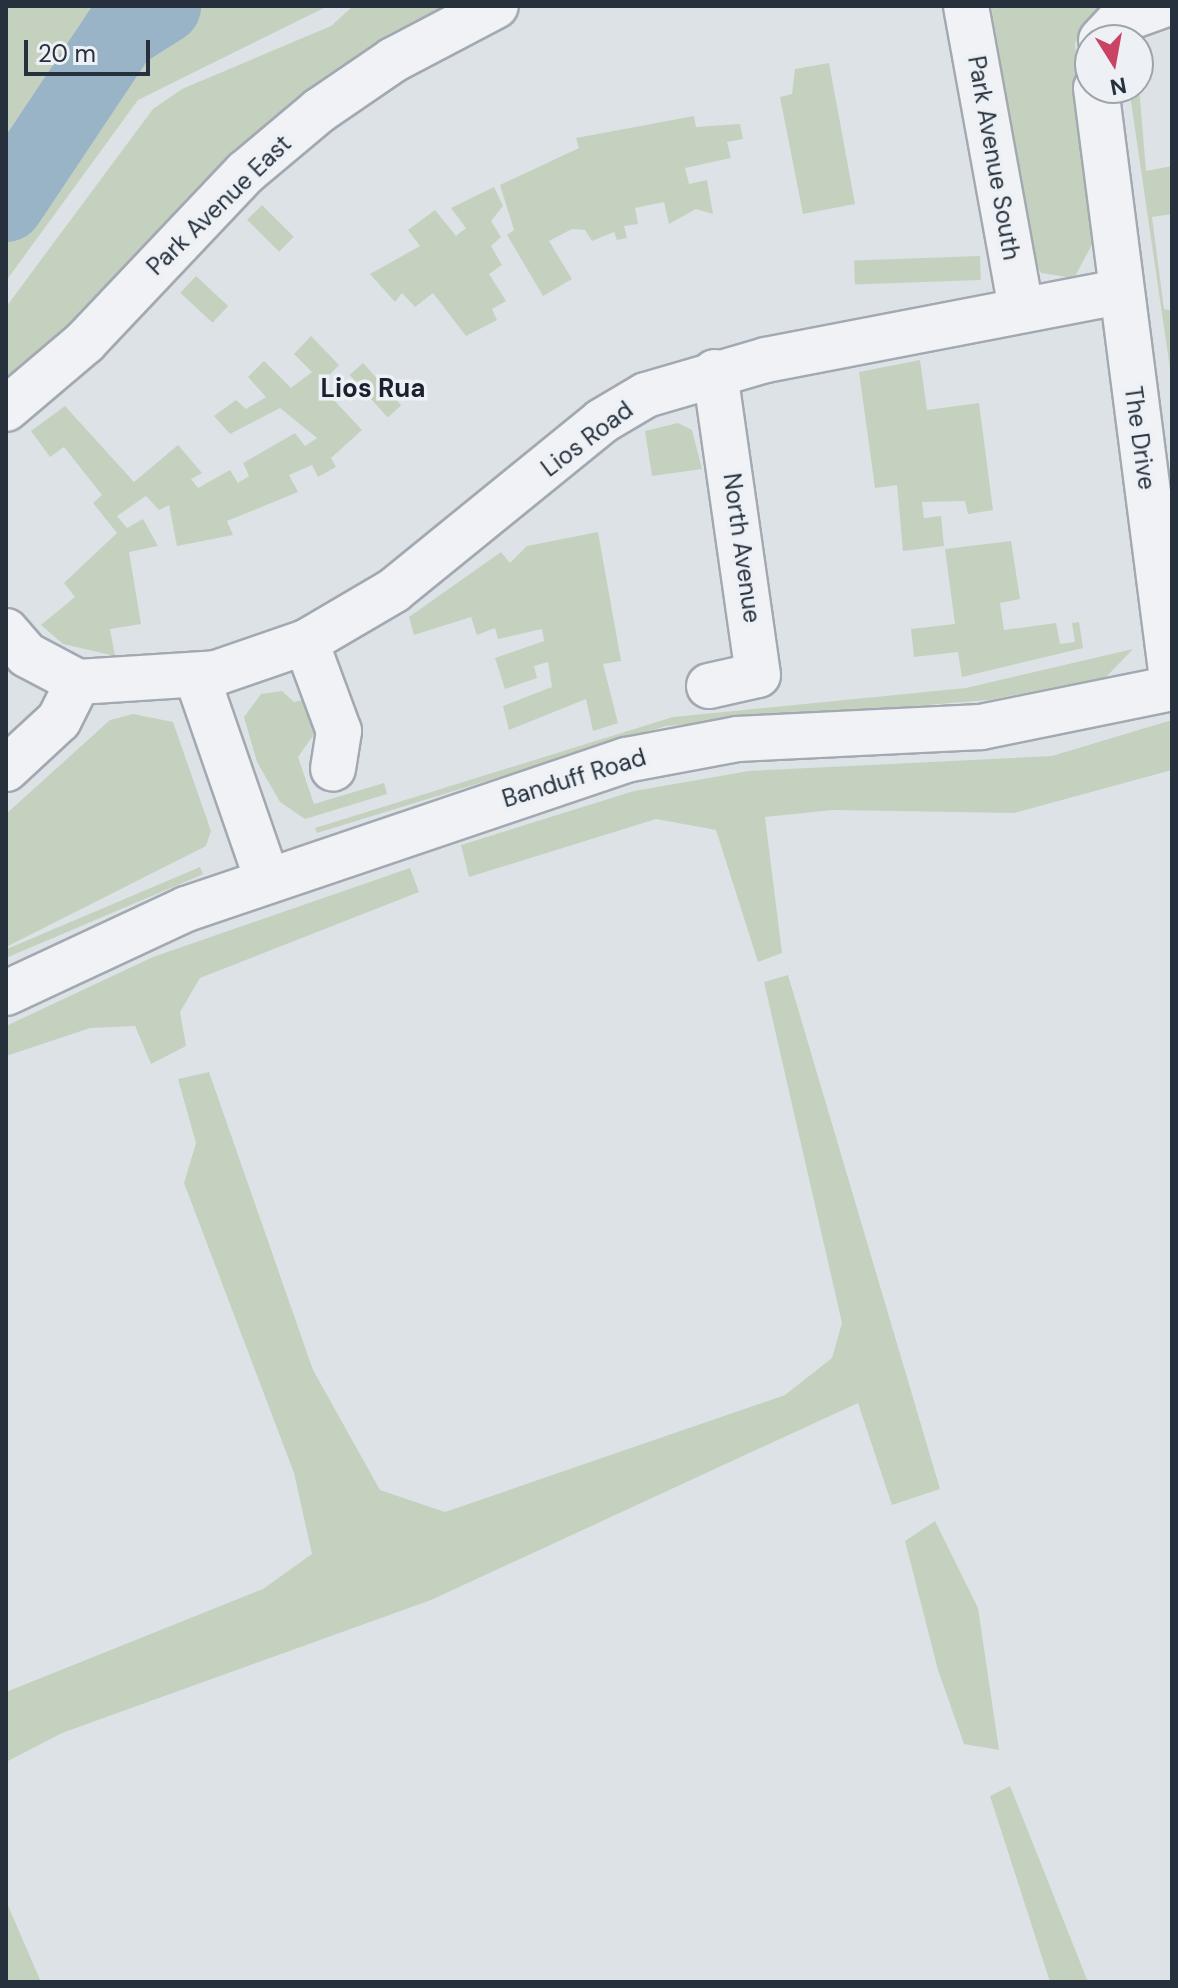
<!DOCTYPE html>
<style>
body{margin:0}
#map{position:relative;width:1178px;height:1988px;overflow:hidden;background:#dde2e7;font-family:"DM Sans",sans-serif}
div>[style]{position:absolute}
.green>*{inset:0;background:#c5d1bf;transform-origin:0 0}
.river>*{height:76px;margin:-38px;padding:0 38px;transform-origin:38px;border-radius:38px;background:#99b3c7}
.roads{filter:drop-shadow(2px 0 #a3a9b1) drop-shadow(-2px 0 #a3a9b1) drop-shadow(0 2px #a3a9b1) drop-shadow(0 -2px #a3a9b1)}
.minor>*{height:44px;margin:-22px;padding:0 22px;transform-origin:22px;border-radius:22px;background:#f0f2f5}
span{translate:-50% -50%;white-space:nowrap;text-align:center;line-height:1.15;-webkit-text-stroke:7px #edf1f5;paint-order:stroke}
.street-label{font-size:24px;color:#27313d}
.neighbourhood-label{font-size:26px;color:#19222e;font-weight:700}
.frame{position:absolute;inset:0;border:8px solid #27313d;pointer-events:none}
.north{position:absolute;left:1074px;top:24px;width:80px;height:80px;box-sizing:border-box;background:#edf1f5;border:2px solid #9ea4ab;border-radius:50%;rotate:169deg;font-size:22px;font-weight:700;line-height:32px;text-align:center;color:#27313d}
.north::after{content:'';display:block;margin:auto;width:28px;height:36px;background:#cb4364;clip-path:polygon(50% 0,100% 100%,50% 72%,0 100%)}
.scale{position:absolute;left:24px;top:40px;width:126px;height:36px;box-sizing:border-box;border:4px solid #27313d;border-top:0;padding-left:10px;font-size:24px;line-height:28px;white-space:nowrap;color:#27313d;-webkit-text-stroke:6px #edf1f5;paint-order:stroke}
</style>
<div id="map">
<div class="green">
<i style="clip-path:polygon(6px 6px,328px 6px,138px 100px,6px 281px)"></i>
<i style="clip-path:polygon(353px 6px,452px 6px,344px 66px,6px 384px,6px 307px,153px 109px,182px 89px,331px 26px)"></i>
<i style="clip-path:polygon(991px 6px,1099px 6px,1075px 43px,1094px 241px,1074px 278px,1041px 273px,1034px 259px)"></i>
<i style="clip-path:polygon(829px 63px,855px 204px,803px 214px,780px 97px,792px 94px,795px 69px)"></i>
<i style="clip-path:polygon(1138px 74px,1146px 171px,1172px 166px,1172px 214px,1152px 217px,1164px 309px,1172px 311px,1172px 382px,1129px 88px,1138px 88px)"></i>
<i style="clip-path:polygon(694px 116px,696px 127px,740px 124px,743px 139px,727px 142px,731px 158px,685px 168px,689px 184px,707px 180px,713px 214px,696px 209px,669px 224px,664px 202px,635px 208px,638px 224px,624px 226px,627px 238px,617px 240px,614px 232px,592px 241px,585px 230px,572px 229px,549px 241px,572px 279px,543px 296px,507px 235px,514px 230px,500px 185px,579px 148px,576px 138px)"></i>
<i style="clip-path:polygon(494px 187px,503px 206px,491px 221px,501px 237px,491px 246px,502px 265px,489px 274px,506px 301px,492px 309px,497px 320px,466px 336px,433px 293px,415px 307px,402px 293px,395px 302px,370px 274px,420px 246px,408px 230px,435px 210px,456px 236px,466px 228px,451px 208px)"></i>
<i style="left:262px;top:205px;width:45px;height:21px;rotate:45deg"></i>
<i style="left:980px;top:256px;width:24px;height:126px;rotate:88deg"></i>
<i style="left:196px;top:276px;width:44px;height:23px;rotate:43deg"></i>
<i style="clip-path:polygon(311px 336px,339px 365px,320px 385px,362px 430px,331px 458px,336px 467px,318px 477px,312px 465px,289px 475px,298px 492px,227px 521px,233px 535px,177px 546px,169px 505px,159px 510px,146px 496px,117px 516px,127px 528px,143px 519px,158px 546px,129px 552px,141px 624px,110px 629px,115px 656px,63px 644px,41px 625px,75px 597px,64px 583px,117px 533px,93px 503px,102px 495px,64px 447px,50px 457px,31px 431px,65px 406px,134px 482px,178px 445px,202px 473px,191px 479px,198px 488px,230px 470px,238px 483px,249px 476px,243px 463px,295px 433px,305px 446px,317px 438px,280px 408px,230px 434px,214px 416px,236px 400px,246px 409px,266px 397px,248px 377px,264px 361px,291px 388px,312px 372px,294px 354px)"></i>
<i style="clip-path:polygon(920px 360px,927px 410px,979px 403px,993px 510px,968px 514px,965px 501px,922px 502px,924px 518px,941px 516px,944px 546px,903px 551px,897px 485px,875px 488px,859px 372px)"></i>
<i style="left:363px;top:363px;width:57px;height:18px;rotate:48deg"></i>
<i style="clip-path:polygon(678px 423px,692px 430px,702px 469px,652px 476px,645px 431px)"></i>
<i style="clip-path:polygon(598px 532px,621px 661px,603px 664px,618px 723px,593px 731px,586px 699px,509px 730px,503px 706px,552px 687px,548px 662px,534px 666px,537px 678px,505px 689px,495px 658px,544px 641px,542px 629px,498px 639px,495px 628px,477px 635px,471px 617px,414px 635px,409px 617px,501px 552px,510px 563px,527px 546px)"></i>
<i style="clip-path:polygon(1011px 541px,1020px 599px,1000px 603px,1004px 630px,1056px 623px,1060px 644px,1075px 642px,1072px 623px,1079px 622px,1083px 648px,962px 677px,958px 652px,914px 657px,911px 629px,955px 624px,945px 549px)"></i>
<i style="clip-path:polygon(1133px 649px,1106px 677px,989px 700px,666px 726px,317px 833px,315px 828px,673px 717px,966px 688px)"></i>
<i style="clip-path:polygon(282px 691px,294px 702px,306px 699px,317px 730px,298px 757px,314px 804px,384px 783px,387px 794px,305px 819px,280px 802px,257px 762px,244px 717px,261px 694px)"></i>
<i style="clip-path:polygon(133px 714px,173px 722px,211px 831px,206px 846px,6px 947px,6px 814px,110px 720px)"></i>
<i style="clip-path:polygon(1172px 720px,1172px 770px,1014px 813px,833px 810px,765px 817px,782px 953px,758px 962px,716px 830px,656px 819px,469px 877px,461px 845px,634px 791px,749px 771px,1052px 756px)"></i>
<i style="left:200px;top:867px;width:8px;height:215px;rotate:67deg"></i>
<i style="clip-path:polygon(410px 868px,419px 892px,200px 978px,180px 1012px,186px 1046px,151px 1064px,135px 1026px,90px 1028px,6px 1056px,6px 1026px,153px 957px)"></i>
<i style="clip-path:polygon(788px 975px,940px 1489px,892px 1505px,858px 1403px,431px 1600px,62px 1733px,6px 1762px,6px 1692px,263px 1589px,312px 1554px,294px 1473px,184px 1183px,196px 1143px,178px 1079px,209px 1072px,313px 1370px,380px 1490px,445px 1512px,785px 1395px,832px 1358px,842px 1323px,764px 982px)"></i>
<i style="clip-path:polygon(935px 1521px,978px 1608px,999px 1750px,964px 1744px,938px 1670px,905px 1541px)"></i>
<i style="clip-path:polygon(1010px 1786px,1088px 1982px,1050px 1982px,990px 1796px)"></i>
<i style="clip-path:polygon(6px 1901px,41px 1982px,6px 1982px)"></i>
</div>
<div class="river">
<i style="left:6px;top:204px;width:206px;rotate:-56.3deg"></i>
<i style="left:120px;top:33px;width:51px;rotate:-32.1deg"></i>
</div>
<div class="roads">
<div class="minor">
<i style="left:966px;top:6px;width:309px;rotate:79.7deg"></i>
<i style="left:1101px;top:40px;width:26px;rotate:-47deg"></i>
<i style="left:1119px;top:21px;width:45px;rotate:-19.7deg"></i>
<i style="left:1096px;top:88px;width:596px;rotate:82.67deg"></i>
<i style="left:6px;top:409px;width:104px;rotate:-40.3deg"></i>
<i style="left:85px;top:342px;width:234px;rotate:-46.6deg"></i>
<i style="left:246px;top:172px;width:97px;rotate:-40deg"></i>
<i style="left:320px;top:110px;width:88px;rotate:-34.4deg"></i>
<i style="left:393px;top:60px;width:116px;rotate:-27.7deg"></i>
<i style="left:6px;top:631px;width:32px;rotate:49deg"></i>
<i style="left:27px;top:655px;width:58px;rotate:27.9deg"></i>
<i style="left:78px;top:682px;width:138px;rotate:-3.7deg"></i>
<i style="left:216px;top:673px;width:95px;rotate:-19deg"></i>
<i style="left:306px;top:642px;width:101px;rotate:-30.4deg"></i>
<i style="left:393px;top:591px;width:269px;rotate:-39.1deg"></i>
<i style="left:602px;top:421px;width:51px;rotate:-30.6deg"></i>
<i style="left:646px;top:395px;width:125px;rotate:-16.3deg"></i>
<i style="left:766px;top:360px;width:359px;rotate:-10.9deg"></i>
<i style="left:306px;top:642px;width:95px;rotate:69.7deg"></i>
<i style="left:339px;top:731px;width:38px;rotate:99deg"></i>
<i style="left:197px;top:677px;width:214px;rotate:70.9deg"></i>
<i style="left:709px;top:686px;width:50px;rotate:-12.7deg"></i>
<i style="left:758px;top:675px;width:306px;rotate:-98.1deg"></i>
<i style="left:6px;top:769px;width:72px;rotate:-42.8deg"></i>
<i style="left:59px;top:720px;width:42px;rotate:-63.4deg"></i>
<i style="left:6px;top:993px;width:199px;rotate:-25deg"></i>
<i style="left:186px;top:909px;width:465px;rotate:-18.7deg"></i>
<i style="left:626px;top:760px;width:113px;rotate:-10.7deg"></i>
<i style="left:737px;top:739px;width:244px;rotate:-2.8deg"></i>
<i style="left:981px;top:727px;width:195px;rotate:-11.5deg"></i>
</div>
</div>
<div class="street-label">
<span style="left:994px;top:158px;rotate:80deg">Park Avenue South</span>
<span style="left:219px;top:205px;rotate:-44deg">Park Avenue East</span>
<span style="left:1140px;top:438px;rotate:82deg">The Drive</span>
<span style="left:587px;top:439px;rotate:-37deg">Lios Road</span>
<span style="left:742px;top:548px;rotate:82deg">North Avenue</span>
<span style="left:574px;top:778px;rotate:-17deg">Banduff Road</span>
</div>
<div class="neighbourhood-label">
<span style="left:373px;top:389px">Lios Rua</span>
</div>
<div class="frame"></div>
<div class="north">N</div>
<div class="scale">20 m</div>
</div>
